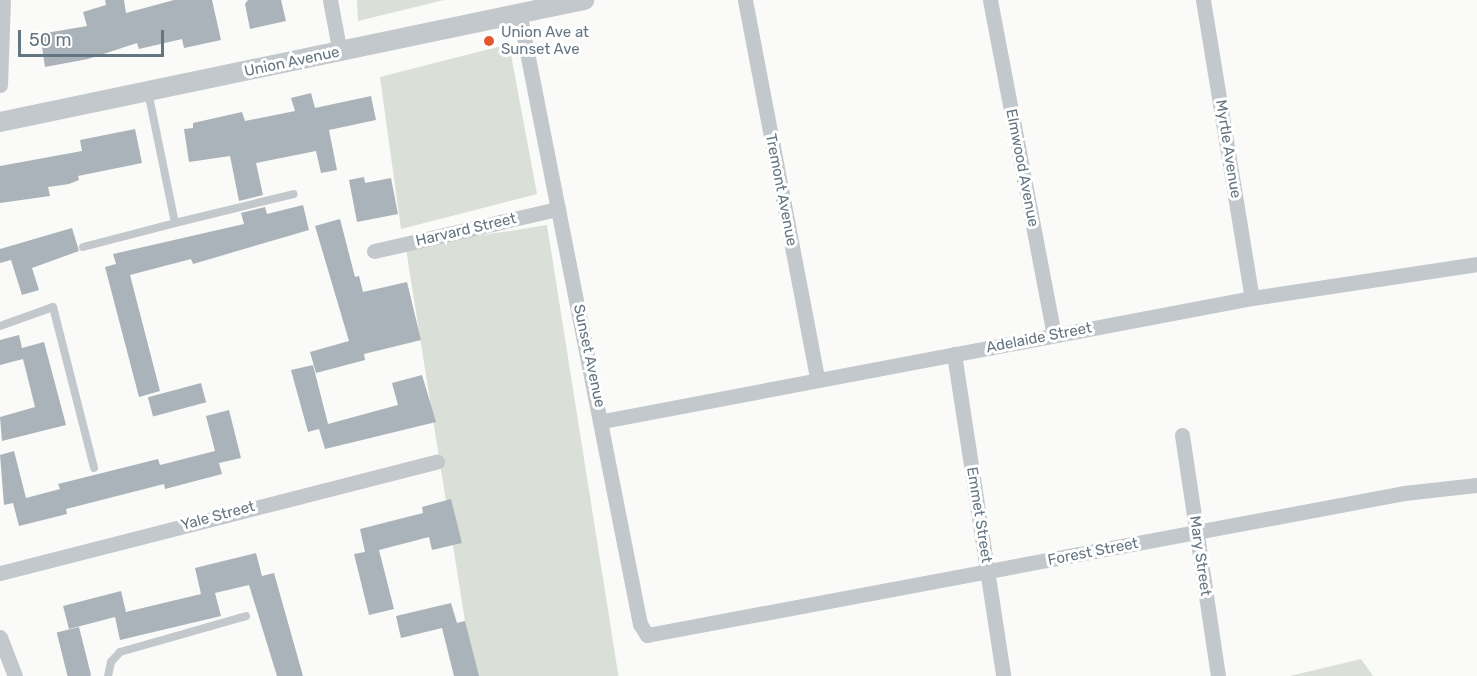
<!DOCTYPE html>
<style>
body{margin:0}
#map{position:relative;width:1477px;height:676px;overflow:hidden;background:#fafaf8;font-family:Rubik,sans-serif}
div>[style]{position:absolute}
.green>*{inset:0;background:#dadfd7;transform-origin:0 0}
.building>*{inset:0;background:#aab3b9;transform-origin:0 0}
.service>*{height:8px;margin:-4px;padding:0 4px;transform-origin:4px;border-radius:4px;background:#c3c8cc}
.minor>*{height:15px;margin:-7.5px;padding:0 7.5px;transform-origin:7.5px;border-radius:7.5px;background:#c3c8cc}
.tertiary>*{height:20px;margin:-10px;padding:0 10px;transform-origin:10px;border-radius:10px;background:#c3c8cc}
.dots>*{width:16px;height:16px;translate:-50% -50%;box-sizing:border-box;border:3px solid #fff;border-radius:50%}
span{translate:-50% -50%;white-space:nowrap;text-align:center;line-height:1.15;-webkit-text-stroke:6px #fff;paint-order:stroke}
.poi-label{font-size:15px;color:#657683}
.left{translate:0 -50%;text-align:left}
.street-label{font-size:15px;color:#657683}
.scale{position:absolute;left:18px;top:30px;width:146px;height:27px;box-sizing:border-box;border:3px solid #657683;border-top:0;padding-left:8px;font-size:18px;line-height:21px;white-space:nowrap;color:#657683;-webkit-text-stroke:4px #fff;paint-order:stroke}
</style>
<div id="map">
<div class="green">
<i style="clip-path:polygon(357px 0,444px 0,358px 21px)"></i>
<i style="clip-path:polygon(509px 44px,537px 194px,401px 229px,380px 77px)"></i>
<i style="left:547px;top:225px;width:457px;height:143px;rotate:81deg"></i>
<i style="clip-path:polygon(1361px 659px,1373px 676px,1290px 676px)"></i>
</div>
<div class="building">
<i style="clip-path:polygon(105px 0,124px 0,126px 13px,174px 0,212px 0,221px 40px,184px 48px,182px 39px,139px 49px,137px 43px,88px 59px,45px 67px,40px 34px,87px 26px,83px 12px,106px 5px)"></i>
<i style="clip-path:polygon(248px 0,281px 0,286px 21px,250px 29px,245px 4px)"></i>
<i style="clip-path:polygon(311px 93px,315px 108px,371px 96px,376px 120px,329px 130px,337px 170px,321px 173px,316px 151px,256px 163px,263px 195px,239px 201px,230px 156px,189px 162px,184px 129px,193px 128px,193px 123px,242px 112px,245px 121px,295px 111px,291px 98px)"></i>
<i style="clip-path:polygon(135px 129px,142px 163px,78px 176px,79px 180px,69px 184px,48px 187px,50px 196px,0 203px,0 166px,82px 151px,80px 140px)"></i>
<i style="clip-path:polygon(364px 177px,365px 183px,391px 178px,398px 214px,357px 222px,349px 180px)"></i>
<i style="clip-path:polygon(303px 205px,309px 230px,193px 264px,191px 259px,130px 275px,160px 391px,139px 397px,105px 267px,116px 264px,113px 254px,244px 224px,241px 213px,265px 207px,267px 214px)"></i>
<i style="clip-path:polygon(340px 219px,355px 277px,359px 276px,363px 292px,407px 282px,421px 340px,364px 354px,365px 360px,316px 373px,310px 352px,349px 341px,315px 226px)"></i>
<i style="clip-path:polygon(72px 228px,79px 251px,32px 268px,39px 290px,22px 295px,11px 260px,0 263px,0 249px)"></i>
<i style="clip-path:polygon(19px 335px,22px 348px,44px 342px,66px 425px,2px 441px,0 417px,35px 407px,23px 359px,0 365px,0 340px)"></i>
<i style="clip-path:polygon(313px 365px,328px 424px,398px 405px,392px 383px,422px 375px,436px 422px,325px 449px,319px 429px,308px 432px,291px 370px)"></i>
<i style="left:201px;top:383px;width:20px;height:55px;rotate:75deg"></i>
<i style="clip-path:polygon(229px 410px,241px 458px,219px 463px,222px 474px,165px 489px,164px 484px,66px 509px,67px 514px,19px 526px,13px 503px,4px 505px,0 455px,14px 451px,26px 498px,60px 489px,58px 484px,158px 459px,160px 465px,215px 451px,206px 416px)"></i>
<i style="clip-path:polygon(451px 499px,462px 543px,432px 550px,429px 537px,379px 550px,394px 609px,369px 615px,354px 554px,365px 552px,360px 529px,423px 513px,422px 507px)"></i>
<i style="clip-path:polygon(256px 553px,262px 576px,274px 573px,303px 676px,277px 676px,249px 585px,215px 593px,221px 616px,120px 640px,115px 617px,69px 629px,63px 606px,121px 591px,126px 612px,201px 594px,195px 568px)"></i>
<i style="clip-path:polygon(451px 603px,457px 623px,465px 621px,479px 676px,454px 676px,442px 628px,401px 638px,396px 616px)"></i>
<i style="left:79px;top:627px;width:50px;height:23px;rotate:76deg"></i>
</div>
<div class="service">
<i style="left:175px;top:223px;width:122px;rotate:-13.7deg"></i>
<i style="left:83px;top:247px;width:95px;rotate:-14.6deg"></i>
<i style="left:175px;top:223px;width:134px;rotate:-101.6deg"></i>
<i style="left:0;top:326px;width:56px;rotate:-19.7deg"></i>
<i style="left:53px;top:307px;width:166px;rotate:75.7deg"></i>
<i style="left:108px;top:676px;width:14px;rotate:-78deg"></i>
<i style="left:111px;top:662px;width:13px;rotate:-48deg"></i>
<i style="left:120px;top:652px;width:131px;rotate:-15.9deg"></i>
</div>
<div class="minor">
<i style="left:330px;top:0;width:54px;rotate:79.3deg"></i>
<i style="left:745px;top:0;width:386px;rotate:79.2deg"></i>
<i style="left:990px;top:0;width:341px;rotate:79.2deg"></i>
<i style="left:1203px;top:0;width:302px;rotate:80.7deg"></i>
<i style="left:519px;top:12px;width:624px;rotate:78.82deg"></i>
<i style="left:640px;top:624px;width:13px;rotate:58deg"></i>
<i style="left:647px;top:635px;width:770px;rotate:-10.62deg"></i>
<i style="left:1404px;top:493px;width:73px;rotate:-6.3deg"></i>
<i style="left:0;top:85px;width:85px;rotate:-88deg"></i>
<i style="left:374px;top:251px;width:189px;rotate:-12.9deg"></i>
<i style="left:954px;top:354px;width:326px;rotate:81.3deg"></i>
<i style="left:603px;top:421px;width:661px;rotate:-10.73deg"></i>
<i style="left:1252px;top:298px;width:228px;rotate:-8.6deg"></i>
<i style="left:1182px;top:435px;width:244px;rotate:81.5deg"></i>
<i style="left:0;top:573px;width:451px;rotate:-14.3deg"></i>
<i style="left:0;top:637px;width:42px;rotate:69deg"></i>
</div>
<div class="tertiary">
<i style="left:0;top:122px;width:597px;rotate:-11.8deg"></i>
</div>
<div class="dots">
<i style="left:489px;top:41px;background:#e4572e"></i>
</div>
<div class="poi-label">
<span class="left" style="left:501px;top:41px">Union Ave at<br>Sunset Ave</span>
</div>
<div class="street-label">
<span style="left:292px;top:62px;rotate:-12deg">Union Avenue</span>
<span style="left:1228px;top:149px;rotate:81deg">Myrtle Avenue</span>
<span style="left:1022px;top:168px;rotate:79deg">Elmwood Avenue</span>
<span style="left:781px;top:190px;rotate:79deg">Tremont Avenue</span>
<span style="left:466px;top:230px;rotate:-13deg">Harvard Street</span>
<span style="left:1039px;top:338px;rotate:-11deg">Adelaide Street</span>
<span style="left:589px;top:356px;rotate:78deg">Sunset Avenue</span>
<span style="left:979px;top:515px;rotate:81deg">Emmet Street</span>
<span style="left:218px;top:516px;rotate:-15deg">Yale Street</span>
<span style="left:1093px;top:552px;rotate:-11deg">Forest Street</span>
<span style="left:1200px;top:556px;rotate:82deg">Mary Street</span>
</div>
<div class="scale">50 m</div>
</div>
